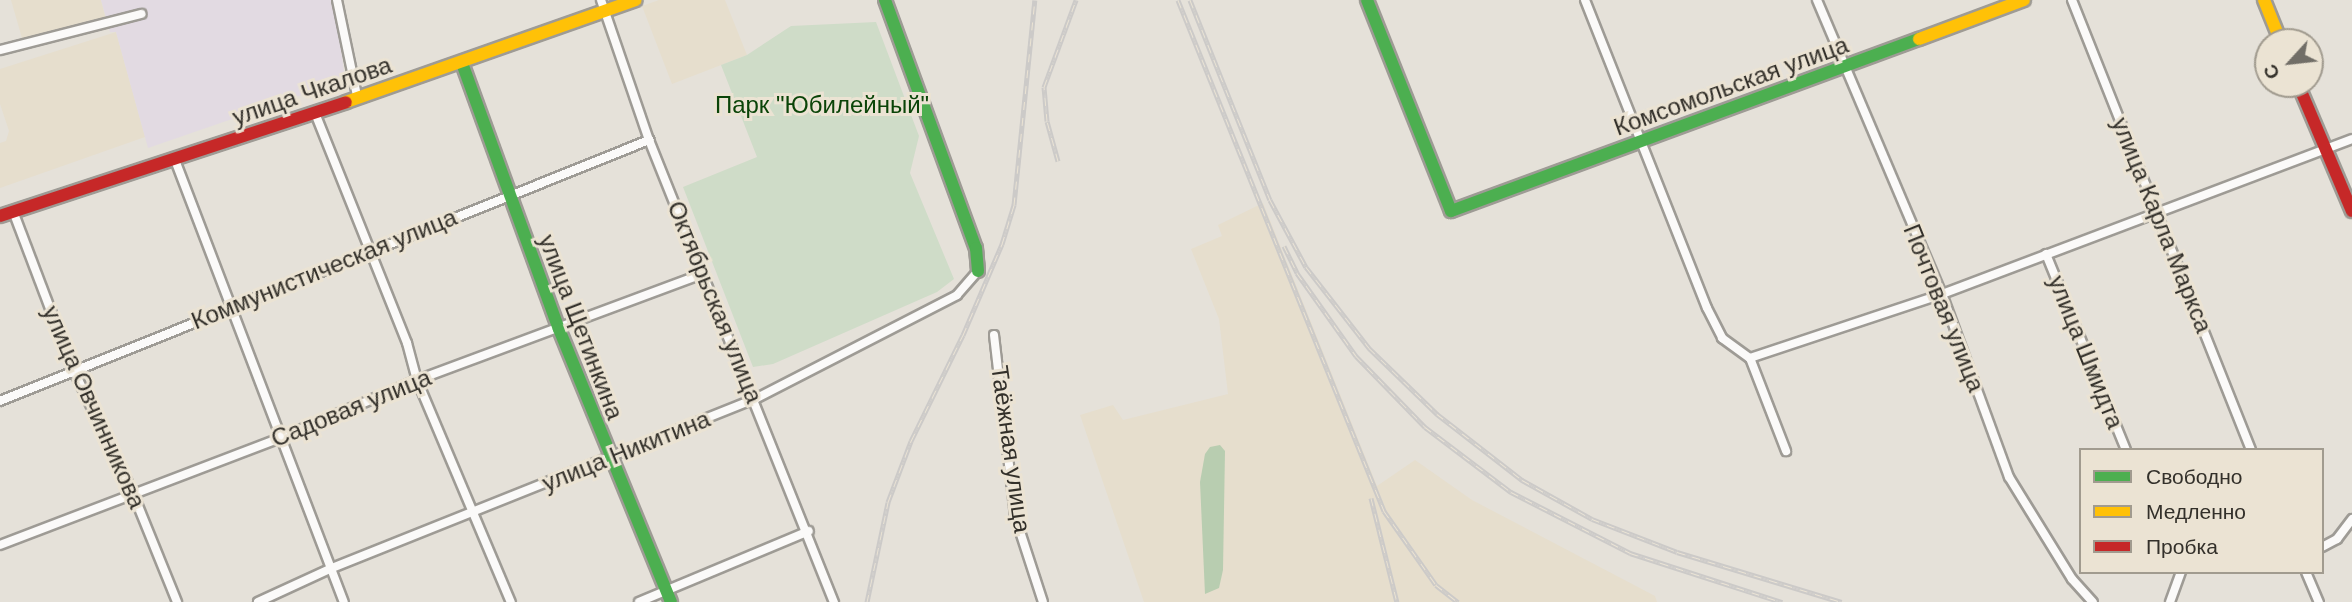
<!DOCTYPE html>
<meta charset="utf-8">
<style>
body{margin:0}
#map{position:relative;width:2352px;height:602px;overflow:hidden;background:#e5e1d9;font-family:Arial,sans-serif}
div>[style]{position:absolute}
.built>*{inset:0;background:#e6decd}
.medical>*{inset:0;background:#e2dae2}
.green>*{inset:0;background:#cfdcc8}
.forest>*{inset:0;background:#b8cdb0}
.roads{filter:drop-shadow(2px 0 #9e9b95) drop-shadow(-2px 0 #9e9b95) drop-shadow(0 2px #9e9b95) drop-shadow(0 -2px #9e9b95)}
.street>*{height:8px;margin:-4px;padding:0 4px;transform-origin:4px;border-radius:4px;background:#fbfaf9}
.fast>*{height:12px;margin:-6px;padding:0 6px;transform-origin:6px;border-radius:6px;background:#4caf50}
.slow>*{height:12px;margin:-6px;padding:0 6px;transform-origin:6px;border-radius:6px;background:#ffc107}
.jam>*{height:12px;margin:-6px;padding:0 6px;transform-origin:6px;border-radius:6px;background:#c62828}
.rail>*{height:5px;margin-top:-2.5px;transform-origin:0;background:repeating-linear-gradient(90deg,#ebe3d3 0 8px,#cccac8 0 16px);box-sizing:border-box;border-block:2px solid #cccac8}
span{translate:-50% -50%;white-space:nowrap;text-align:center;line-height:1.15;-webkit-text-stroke:6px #ebe3d3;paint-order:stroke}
.street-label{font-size:24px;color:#33302a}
.park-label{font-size:24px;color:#0a4408}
.legend{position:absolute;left:2079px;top:448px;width:245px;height:126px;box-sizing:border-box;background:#ebe3d3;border:2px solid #a19b8f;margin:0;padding:9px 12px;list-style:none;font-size:21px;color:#33302a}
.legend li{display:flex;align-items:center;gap:14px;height:35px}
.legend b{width:35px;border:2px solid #a19b8f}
.north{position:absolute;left:2254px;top:28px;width:70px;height:70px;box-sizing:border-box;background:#ebe3d3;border:2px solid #a19b8f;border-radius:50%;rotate:243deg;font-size:19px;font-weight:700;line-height:28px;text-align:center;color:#33302a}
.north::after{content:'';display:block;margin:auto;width:24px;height:32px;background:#716e67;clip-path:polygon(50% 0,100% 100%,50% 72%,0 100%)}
</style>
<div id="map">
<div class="built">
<i style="clip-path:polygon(11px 0,101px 0,106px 20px,24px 45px)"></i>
<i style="clip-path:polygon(659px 0,725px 0,747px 55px,672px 84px,642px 6px)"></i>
<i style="clip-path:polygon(116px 32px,145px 137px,0 188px,0 143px,6px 141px,9px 131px,0 104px,0 69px)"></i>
<i style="clip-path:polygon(1263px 203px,1377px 486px,1415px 460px,1472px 500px,1655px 596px,1657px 602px,1144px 602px,1080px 415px,1113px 405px,1123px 420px,1228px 394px,1219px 319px,1191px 249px,1222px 236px,1218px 225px)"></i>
</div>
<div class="medical">
<i style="clip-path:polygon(101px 0,335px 0,345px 80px,148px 148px,116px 32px,110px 32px)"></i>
</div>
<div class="green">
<i style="clip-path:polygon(876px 22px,919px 136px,910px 173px,954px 279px,937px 292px,773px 364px,753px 367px,683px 187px,757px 157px,721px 65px,747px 55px,791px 26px)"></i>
</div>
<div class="forest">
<i style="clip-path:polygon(1220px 445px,1225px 451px,1223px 570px,1219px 588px,1205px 594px,1200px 482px,1205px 454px,1210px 447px)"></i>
</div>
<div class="roads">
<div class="street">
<i style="left:337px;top:0;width:98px;rotate:78.2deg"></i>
<i style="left:601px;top:0;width:148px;rotate:71.1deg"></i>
<i style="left:649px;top:140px;width:498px;rotate:68.2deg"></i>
<i style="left:1585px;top:0;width:331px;rotate:68.4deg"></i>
<i style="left:1707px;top:308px;width:34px;rotate:63deg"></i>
<i style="left:1722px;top:338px;width:34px;rotate:36deg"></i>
<i style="left:1750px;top:358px;width:100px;rotate:68.8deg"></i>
<i style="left:1817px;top:0;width:319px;rotate:67deg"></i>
<i style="left:1942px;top:294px;width:195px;rotate:69.9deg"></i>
<i style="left:2009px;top:477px;width:120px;rotate:58.3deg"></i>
<i style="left:2072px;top:579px;width:31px;rotate:48deg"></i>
<i style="left:2072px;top:0;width:484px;rotate:68.3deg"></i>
<i style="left:0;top:50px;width:146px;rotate:-14.3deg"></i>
<i style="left:315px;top:113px;width:248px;rotate:68.2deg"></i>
<i style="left:407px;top:343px;width:38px;rotate:75deg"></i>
<i style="left:417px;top:380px;width:241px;rotate:67.1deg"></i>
<i style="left:175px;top:160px;width:473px;rotate:69.1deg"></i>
<i style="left:13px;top:211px;width:169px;rotate:69.2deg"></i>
<i style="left:73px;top:369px;width:136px;rotate:64.2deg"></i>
<i style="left:132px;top:491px;width:120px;rotate:67.9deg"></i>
<i style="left:2046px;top:254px;width:212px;rotate:67.8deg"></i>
<i style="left:994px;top:335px;width:182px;rotate:83.4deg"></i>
<i style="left:1015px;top:516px;width:90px;rotate:72deg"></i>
<i style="left:1750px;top:358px;width:202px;rotate:-18.4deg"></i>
<i style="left:1942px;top:294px;width:438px;rotate:-20.7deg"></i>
<i style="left:0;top:401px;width:700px;rotate:-21.91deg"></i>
<i style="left:0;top:545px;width:303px;rotate:-20.9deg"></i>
<i style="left:283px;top:437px;width:146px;rotate:-23deg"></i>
<i style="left:417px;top:380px;width:304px;rotate:-20.4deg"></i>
<i style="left:2322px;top:547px;width:17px;rotate:-28deg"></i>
<i style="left:2337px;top:539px;width:25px;rotate:-53deg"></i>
<i style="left:2306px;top:572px;width:33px;rotate:67deg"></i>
<i style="left:258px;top:602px;width:81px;rotate:-24.7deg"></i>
<i style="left:332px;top:568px;width:456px;rotate:-21.8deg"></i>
<i style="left:755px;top:399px;width:227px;rotate:-27.2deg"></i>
<i style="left:957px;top:295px;width:32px;rotate:-49deg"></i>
<i style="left:639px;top:602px;width:184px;rotate:-22.7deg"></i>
<i style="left:2170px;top:602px;width:32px;rotate:-70deg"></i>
</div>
<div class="fast">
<i style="left:885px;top:0;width:264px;rotate:69.9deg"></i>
<i style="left:976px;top:248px;width:23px;rotate:85deg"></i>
<i style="left:1367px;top:0;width:227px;rotate:68.3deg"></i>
<i style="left:1451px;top:211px;width:499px;rotate:-20.2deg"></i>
<i style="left:462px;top:63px;width:283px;rotate:70deg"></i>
<i style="left:559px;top:329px;width:295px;rotate:67.7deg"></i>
</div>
<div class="slow">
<i style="left:2264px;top:0;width:45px;rotate:68deg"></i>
<i style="left:1919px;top:39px;width:112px;rotate:-20.4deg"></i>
<i style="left:346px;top:102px;width:307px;rotate:-19.4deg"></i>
</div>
<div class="jam">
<i style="left:2298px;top:84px;width:138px;rotate:67deg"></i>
<i style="left:0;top:216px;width:364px;rotate:-18.2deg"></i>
</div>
</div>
<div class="rail">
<i style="left:1178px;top:0;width:551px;rotate:68.04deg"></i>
<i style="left:1384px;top:511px;width:90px;rotate:54.9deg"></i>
<i style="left:1436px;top:585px;width:28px;rotate:38deg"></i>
<i style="left:1190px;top:0;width:215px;rotate:68.2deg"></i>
<i style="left:1270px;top:200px;width:76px;rotate:61.8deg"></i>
<i style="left:1306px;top:267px;width:103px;rotate:52.1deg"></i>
<i style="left:1369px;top:348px;width:95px;rotate:44.1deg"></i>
<i style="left:1437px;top:414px;width:108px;rotate:37.8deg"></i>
<i style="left:1522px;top:480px;width:80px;rotate:29.1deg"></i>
<i style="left:1592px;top:519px;width:91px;rotate:21.2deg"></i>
<i style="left:1677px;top:552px;width:172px;rotate:16.9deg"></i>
<i style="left:1058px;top:161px;width:41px;rotate:-105.4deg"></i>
<i style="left:1047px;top:121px;width:34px;rotate:-95deg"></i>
<i style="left:1044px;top:87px;width:93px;rotate:-69.8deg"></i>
<i style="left:1284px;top:246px;width:30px;rotate:64deg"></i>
<i style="left:1297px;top:273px;width:102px;rotate:54.6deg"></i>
<i style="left:1356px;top:356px;width:99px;rotate:45.8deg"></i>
<i style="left:1425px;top:427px;width:108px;rotate:37.1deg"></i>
<i style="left:1511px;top:492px;width:134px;rotate:27.1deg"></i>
<i style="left:1630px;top:553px;width:160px;rotate:17.9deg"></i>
<i style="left:1371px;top:498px;width:107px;rotate:76deg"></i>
<i style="left:867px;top:602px;width:102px;rotate:-78.1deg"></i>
<i style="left:888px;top:502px;width:65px;rotate:-69.3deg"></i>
<i style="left:911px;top:441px;width:118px;rotate:-63.9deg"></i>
<i style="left:963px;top:335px;width:99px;rotate:-66.8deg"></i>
<i style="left:1002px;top:244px;width:41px;rotate:-72.9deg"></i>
<i style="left:1014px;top:205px;width:206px;rotate:-84.2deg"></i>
</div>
<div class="street-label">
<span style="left:1731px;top:86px;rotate:-20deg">Комсомольская улица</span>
<span style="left:312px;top:91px;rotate:-19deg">улица Чкалова</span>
<span style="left:2162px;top:225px;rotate:68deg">улица Карла Маркса</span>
<span style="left:324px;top:269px;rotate:-22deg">Коммунистическая улица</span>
<span style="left:715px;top:302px;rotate:68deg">Октябрьская улица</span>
<span style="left:1944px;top:308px;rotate:68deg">Почтовая улица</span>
<span style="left:581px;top:327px;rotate:69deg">улица Щетинкина</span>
<span style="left:2086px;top:352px;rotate:68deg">улица Шмидта</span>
<span style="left:94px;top:407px;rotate:66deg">улица Овчинникова</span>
<span style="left:351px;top:408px;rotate:-22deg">Садовая улица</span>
<span style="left:1011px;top:449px;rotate:82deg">Таёжная улица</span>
<span style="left:626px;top:451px;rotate:-22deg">улица Никитина</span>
</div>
<div class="park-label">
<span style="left:822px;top:105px">Парк "Юбилейный"</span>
</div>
<ul class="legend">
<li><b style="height:9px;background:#4caf50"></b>Свободно</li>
<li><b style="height:9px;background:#ffc107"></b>Медленно</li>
<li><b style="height:9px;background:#c62828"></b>Пробка</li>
</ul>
<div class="north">С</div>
</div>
